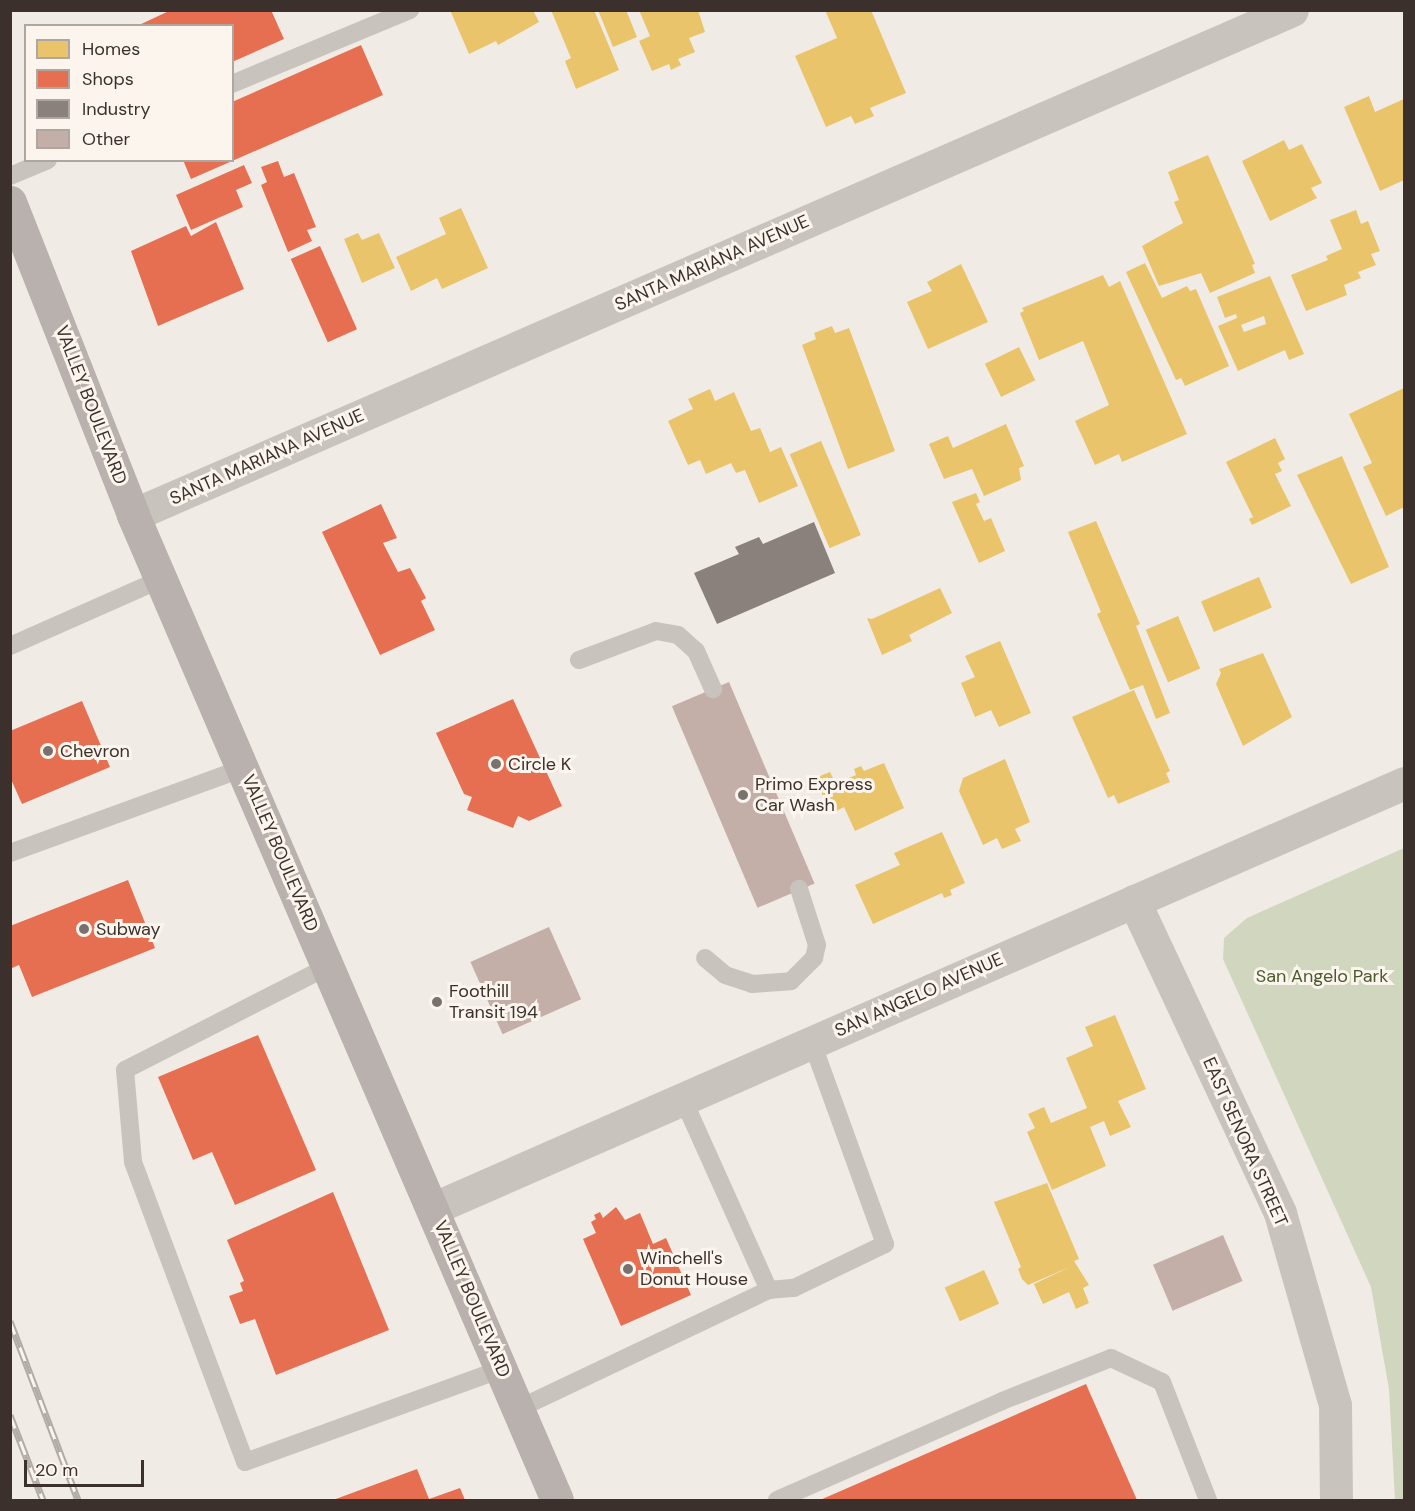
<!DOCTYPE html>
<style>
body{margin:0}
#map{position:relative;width:1415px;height:1511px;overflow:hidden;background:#f0ebe5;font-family:"DM Sans",sans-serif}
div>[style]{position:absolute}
.green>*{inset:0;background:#d1d6bf}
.homes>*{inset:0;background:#e9c46a;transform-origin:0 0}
.shops>*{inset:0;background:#e76f51;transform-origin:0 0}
.industry>*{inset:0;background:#8a817c}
.building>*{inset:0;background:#c3afa7;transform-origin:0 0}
.service>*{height:18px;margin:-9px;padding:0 9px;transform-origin:9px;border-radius:9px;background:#c9c3be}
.minor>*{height:33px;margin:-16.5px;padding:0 16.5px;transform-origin:16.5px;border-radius:16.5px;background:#c9c3be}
.primary>*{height:33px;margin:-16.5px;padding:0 16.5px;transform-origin:16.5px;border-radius:16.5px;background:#b8b1ad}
.rail>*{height:7px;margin-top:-3.5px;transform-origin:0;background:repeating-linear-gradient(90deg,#fbf5ee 0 14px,#b1aca8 0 28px);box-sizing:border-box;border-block:2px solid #b1aca8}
.dots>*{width:16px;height:16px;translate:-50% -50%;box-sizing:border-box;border:3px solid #fbf5ee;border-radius:50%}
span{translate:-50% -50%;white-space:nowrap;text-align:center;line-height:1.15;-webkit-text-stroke:6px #fbf5ee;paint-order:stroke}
.street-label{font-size:18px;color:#3b302b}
.poi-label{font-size:18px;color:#3b302b}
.left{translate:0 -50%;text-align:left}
.park-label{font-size:18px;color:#4a5a2e}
.frame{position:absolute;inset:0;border:12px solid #3b302b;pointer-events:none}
.legend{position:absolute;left:24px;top:24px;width:210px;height:138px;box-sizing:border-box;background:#fbf5ee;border:2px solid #aea6a0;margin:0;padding:8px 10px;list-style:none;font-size:18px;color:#3b302b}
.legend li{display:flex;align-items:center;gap:12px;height:30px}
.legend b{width:30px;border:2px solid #aea6a0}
.scale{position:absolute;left:24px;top:1460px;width:120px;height:27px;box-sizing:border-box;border:3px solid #3b302b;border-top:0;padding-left:8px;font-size:18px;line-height:21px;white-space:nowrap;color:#3b302b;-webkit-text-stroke:4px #fbf5ee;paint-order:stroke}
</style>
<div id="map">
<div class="green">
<i style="clip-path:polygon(1404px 848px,1404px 1500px,1395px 1500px,1389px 1389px,1371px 1287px,1223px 959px,1224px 938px,1247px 918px)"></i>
</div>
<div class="homes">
<i style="clip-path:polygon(450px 10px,533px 10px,539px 22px,498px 45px,496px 41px,469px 54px)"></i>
<i style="clip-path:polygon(551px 10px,594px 10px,619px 70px,576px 89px,565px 61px,571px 58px)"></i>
<i style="clip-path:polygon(598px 10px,626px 10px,637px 37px,613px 47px)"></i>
<i style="clip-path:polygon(639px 10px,698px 10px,705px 32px,689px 38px,695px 52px,678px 59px,681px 65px,671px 70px,669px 64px,652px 71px,639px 41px,650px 36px)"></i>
<i style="clip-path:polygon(825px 10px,871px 10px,906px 93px,870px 108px,874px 116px,855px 124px,851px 116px,826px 127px,795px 56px,837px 38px)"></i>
<i style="clip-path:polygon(1369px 96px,1375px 112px,1404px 99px,1404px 180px,1380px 191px,1344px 107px)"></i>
<i style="clip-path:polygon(1284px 140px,1289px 150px,1302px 144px,1322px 183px,1311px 188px,1317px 198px,1270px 221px,1242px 161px)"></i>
<i style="clip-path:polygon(1208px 155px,1255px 264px,1252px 265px,1255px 273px,1210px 293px,1201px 273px,1159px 286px,1142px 246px,1183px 223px,1174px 202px,1179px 200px,1168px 172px)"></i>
<i style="clip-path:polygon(461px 208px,488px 268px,442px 289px,437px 278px,411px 291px,396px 257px,446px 234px,439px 218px)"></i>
<i style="clip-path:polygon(1356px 210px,1361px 224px,1368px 221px,1380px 251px,1371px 254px,1376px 265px,1358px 272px,1361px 278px,1344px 285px,1347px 295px,1306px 311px,1291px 275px,1328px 260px,1326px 256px,1342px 249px,1330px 220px)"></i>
<i style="clip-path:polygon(358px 233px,362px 240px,379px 233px,395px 268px,362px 283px,344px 239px)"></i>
<i style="clip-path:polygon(1145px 263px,1162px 298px,1187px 286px,1190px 291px,1196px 289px,1229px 366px,1185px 386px,1181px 378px,1176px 380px,1126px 272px)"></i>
<i style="clip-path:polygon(961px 264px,988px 322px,928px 349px,907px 302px,932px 291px,927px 282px)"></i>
<i style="clip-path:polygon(1103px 275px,1109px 287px,1120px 281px,1187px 434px,1122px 462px,1119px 454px,1095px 465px,1075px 421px,1109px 405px,1083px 341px,1039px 360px,1020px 313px,1024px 311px,1022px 308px)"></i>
<i style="clip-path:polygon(evenodd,1270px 276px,1304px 354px,1289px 360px,1285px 350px,1238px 371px,1218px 326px,1237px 318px,1236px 314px,1225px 318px,1217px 297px,1270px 276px,1264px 316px,1266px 324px,1244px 332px,1241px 325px,1264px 316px)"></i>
<i style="clip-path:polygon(832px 326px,835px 333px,849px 328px,895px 451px,848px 469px,802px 345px,816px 339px,814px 333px)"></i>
<i style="left:1019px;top:347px;width:37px;height:38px;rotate:64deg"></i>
<i style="clip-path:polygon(1404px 388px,1404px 507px,1386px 516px,1363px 467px,1372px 463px,1349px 414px)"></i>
<i style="clip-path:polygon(710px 389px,715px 401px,734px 392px,751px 431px,760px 428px,770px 452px,781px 447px,798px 486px,759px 503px,745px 470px,736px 473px,731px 463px,706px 474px,700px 460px,688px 465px,668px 421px,693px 409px,688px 399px)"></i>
<i style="clip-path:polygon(1006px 424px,1024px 466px,1019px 468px,1021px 480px,984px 496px,972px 469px,944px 479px,929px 444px,948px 436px,953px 448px)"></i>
<i style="clip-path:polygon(1275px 438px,1285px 459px,1278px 463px,1282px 471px,1275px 474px,1291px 506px,1252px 525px,1249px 519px,1253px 517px,1226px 462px)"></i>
<i style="left:821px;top:441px;width:102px;height:34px;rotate:67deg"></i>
<i style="clip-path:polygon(1342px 456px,1389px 567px,1351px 584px,1297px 475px)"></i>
<i style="clip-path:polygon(976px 493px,980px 502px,976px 504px,984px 521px,991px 518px,1005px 551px,979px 563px,952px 502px)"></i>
<i style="clip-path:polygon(1096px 521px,1140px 624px,1136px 626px,1170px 713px,1156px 719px,1143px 685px,1130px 690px,1097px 614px,1101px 612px,1068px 532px)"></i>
<i style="left:1259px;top:577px;width:33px;height:63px;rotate:67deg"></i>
<i style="clip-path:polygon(940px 588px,952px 613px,909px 635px,912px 641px,882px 655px,867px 618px,872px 619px)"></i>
<i style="left:1178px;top:616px;width:57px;height:35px;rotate:67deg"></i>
<i style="clip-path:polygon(1000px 641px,1031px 713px,999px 727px,991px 710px,975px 717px,961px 683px,975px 677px,965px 656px)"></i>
<i style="clip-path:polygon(1263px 653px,1292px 717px,1243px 746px,1216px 684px,1221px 673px,1219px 669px)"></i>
<i style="clip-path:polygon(1134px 690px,1170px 771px,1166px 773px,1170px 782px,1118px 804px,1114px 795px,1108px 798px,1072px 717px)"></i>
<i style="clip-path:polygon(1005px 759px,1030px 822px,1015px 829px,1021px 841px,1002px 849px,997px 838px,983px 845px,959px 791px,963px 778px)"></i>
<i style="clip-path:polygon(884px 763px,904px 808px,855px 831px,844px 807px,831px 814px,815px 778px,830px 772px,836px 784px,856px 775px,854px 769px,861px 766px,864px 771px)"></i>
<i style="clip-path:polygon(942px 832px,965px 883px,950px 890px,952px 895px,944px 898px,942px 893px,873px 924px,855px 885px,900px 865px,894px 853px)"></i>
<i style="clip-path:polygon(1115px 1015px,1146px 1089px,1118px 1101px,1131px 1127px,1110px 1136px,1104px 1121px,1090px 1127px,1106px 1166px,1052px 1190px,1027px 1132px,1035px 1128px,1028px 1114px,1044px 1107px,1051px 1123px,1087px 1108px,1066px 1058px,1093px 1046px,1085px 1027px)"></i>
<i style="clip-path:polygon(1047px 1183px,1079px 1259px,1074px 1261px,1089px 1285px,1083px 1288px,1089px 1303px,1076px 1309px,1069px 1292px,1043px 1304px,1034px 1284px,1072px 1266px,1028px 1285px,1022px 1279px,1018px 1269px,1021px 1267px,994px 1202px)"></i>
<i style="left:984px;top:1270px;width:37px;height:43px;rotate:66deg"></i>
</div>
<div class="shops">
<i style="clip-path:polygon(171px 10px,271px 10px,284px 39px,232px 62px,232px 26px,137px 26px)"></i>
<i style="clip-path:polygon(361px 45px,383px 95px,191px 179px,183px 160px,232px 160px,232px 102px)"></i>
<i style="clip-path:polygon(278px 161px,284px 177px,294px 173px,316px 227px,307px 230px,312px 241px,288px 252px,261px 185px,267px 182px,261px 167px)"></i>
<i style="clip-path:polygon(244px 165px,252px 183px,236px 190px,243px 207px,191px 230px,176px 195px)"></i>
<i style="clip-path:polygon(216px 222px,244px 289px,158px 326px,131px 251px,186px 226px,191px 236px)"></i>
<i style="left:320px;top:246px;width:91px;height:32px;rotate:66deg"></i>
<i style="clip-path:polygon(381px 504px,397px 538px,383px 543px,398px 572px,410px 568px,426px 598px,421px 601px,435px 630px,380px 655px,322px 532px)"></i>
<i style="clip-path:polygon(513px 699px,562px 806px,529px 821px,518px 816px,513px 828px,467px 810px,472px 797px,464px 794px,436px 733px)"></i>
<i style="clip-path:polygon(82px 701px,110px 767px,22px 804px,10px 777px,10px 731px)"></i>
<i style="clip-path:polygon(128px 880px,155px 948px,32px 997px,19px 965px,12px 968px,10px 965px,10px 926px)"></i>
<i style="clip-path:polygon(258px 1035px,316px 1170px,235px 1205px,212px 1152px,193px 1160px,158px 1077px)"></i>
<i style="clip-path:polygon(333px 1192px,389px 1330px,276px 1375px,255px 1319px,240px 1324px,229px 1296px,243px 1291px,240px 1283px,244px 1281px,227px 1240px)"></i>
<i style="clip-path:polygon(616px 1207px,625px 1220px,640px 1213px,653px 1244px,666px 1238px,691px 1295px,621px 1326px,583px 1239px,596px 1233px,591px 1222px,596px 1219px,594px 1215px,600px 1212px,603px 1218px)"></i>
<i style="clip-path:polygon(1086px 1384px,1137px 1500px,820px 1500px)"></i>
<i style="clip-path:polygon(417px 1469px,429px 1499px,460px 1488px,465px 1500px,333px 1500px)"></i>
</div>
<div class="industry">
<i style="clip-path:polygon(814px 522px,835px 573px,717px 624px,694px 573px,739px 554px,735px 547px,759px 537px,763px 544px)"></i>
</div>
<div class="building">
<i style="left:729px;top:682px;width:219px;height:62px;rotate:67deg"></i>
<i style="left:549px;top:927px;width:79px;height:86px;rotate:66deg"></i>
<i style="left:1223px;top:1235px;width:50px;height:76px;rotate:67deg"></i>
</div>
<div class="service">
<i style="left:232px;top:84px;width:193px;rotate:-22.6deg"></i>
<i style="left:10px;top:176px;width:41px;rotate:-22.8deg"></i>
<i style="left:10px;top:646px;width:165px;rotate:-23.9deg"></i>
<i style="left:579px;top:660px;width:82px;rotate:-20.6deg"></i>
<i style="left:656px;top:631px;width:22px;rotate:10deg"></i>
<i style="left:678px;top:635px;width:24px;rotate:42deg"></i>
<i style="left:696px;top:651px;width:42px;rotate:65.9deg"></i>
<i style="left:10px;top:853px;width:248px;rotate:-20deg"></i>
<i style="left:705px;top:958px;width:26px;rotate:40deg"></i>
<i style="left:725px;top:975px;width:28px;rotate:18deg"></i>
<i style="left:752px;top:984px;width:39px;rotate:-4deg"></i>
<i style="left:791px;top:981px;width:33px;rotate:-45deg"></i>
<i style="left:814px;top:958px;width:13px;rotate:-77deg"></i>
<i style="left:817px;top:945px;width:59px;rotate:-107.8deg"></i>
<i style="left:329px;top:966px;width:229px;rotate:153deg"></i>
<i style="left:125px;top:1070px;width:92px;rotate:85deg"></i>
<i style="left:133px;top:1162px;width:320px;rotate:69.5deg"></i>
<i style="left:245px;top:1462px;width:273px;rotate:-19.9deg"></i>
<i style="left:683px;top:1099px;width:209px;rotate:65.8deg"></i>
<i style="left:769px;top:1290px;width:25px;rotate:-5deg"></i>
<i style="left:794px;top:1288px;width:101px;rotate:-25.8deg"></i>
<i style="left:885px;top:1244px;width:215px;rotate:-109.9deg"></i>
<i style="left:518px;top:1409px;width:278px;rotate:-25.4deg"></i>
<i style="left:777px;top:1500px;width:246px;rotate:-23.7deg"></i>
<i style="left:1002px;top:1401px;width:117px;rotate:-21.5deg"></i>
<i style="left:1111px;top:1358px;width:56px;rotate:25.2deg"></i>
<i style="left:1162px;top:1382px;width:127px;rotate:68.7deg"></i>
</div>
<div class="minor">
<i style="left:133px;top:515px;width:1264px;rotate:-23.54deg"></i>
<i style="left:1134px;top:901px;width:344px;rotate:64.9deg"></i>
<i style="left:1280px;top:1213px;width:200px;rotate:74deg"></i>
<i style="left:1335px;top:1405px;width:95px;rotate:89.4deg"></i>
<i style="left:434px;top:1208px;width:1059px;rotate:-23.66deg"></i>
</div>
<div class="primary">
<i style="left:10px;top:202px;width:336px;rotate:68.5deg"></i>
<i style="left:133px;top:515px;width:1072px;rotate:66.71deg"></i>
</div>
<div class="rail">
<i style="left:10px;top:1321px;width:191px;rotate:69.2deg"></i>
<i style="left:10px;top:1415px;width:91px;rotate:68.8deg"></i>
</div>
<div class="dots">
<i style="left:48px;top:751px;background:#7a716c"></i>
<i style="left:496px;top:764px;background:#7a716c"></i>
<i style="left:743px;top:795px;background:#7a716c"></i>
<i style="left:84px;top:929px;background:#7a716c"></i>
<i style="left:437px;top:1002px;background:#7a716c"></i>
<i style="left:628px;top:1269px;background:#7a716c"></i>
</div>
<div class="street-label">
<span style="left:712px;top:263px;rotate:-24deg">SANTA MARIANA AVENUE</span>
<span style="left:91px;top:405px;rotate:69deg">VALLEY BOULEVARD</span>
<span style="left:267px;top:457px;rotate:-24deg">SANTA MARIANA AVENUE</span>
<span style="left:280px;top:853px;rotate:67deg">VALLEY BOULEVARD</span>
<span style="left:919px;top:995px;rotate:-24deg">SAN ANGELO AVENUE</span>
<span style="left:1245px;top:1142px;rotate:66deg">EAST SENORA STREET</span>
<span style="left:472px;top:1299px;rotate:67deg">VALLEY BOULEVARD</span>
</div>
<div class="poi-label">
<span class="left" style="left:60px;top:751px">Chevron</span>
<span class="left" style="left:508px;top:764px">Circle K</span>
<span class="left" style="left:755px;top:795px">Primo Express<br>Car Wash</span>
<span class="left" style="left:96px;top:929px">Subway</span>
<span class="left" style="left:449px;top:1002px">Foothill<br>Transit 194</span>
<span class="left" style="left:640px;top:1269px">Winchell's<br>Donut House</span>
</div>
<div class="park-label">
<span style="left:1322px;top:976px">San Angelo Park</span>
</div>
<div class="frame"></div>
<ul class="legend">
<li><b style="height:16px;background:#e9c46a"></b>Homes</li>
<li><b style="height:16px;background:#e76f51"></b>Shops</li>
<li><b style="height:16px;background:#8a817c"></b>Industry</li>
<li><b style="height:16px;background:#c3afa7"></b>Other</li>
</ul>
<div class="scale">20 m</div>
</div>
